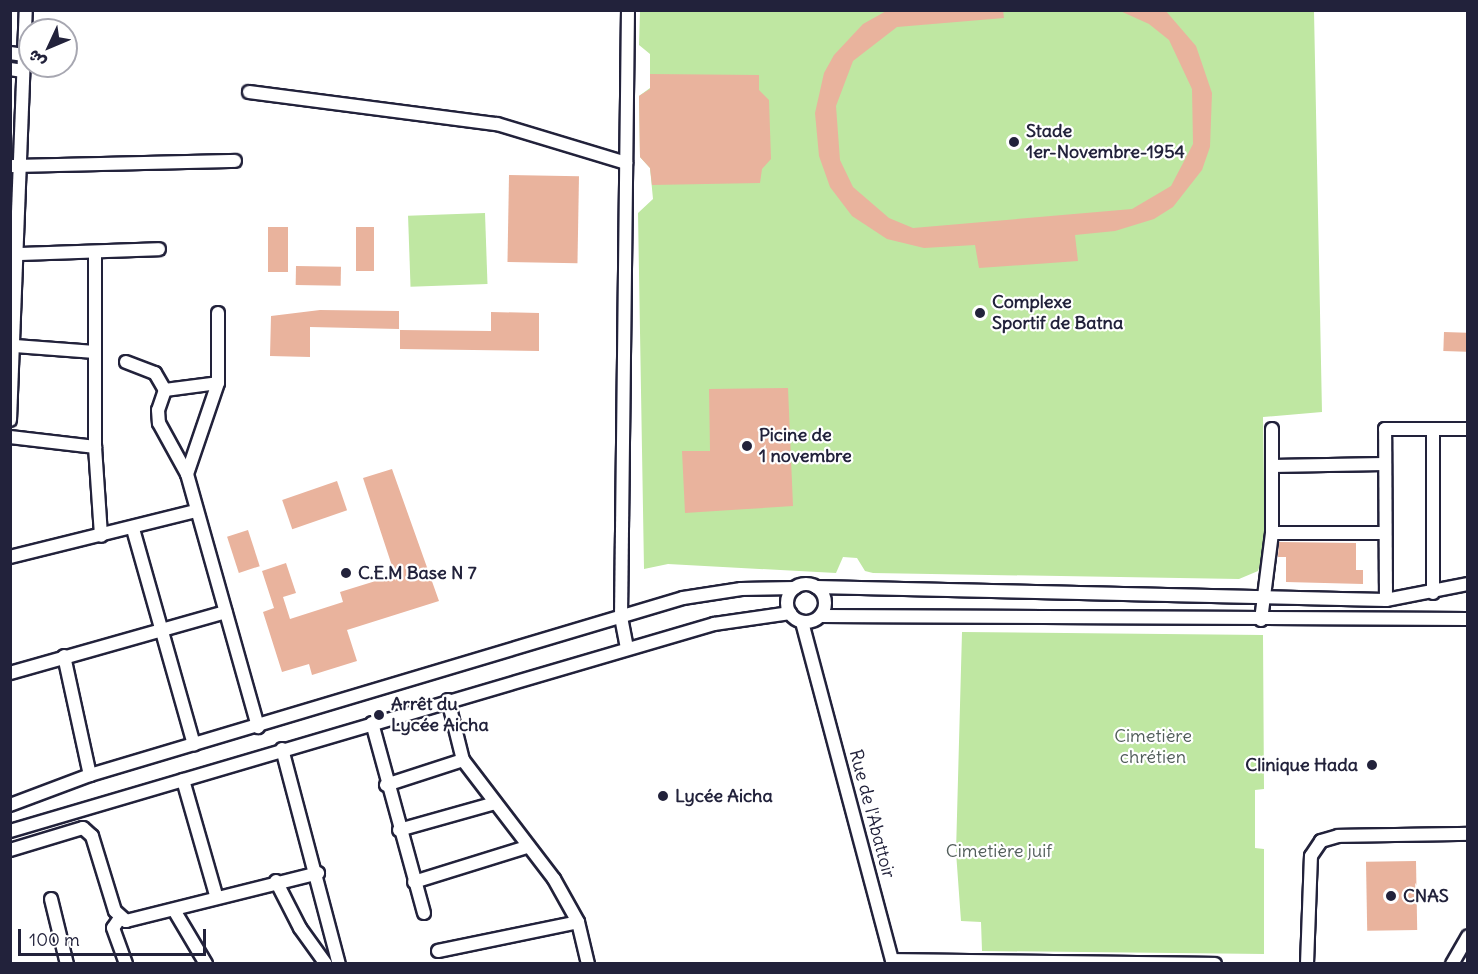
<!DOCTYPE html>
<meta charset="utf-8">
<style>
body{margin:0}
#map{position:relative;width:1478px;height:974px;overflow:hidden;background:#fff;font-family:Delius,"Playpen Sans Arabic",sans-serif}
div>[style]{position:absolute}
.green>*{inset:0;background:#bfe7a2;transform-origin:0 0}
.building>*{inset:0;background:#e9b39d;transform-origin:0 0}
.roads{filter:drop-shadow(2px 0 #22223b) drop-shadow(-2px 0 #22223b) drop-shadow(0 2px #22223b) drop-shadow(0 -2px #22223b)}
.minor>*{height:12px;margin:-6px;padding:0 6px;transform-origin:6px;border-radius:6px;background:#fff}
.minor>.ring{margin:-6px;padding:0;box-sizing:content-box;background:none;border:12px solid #fff;border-radius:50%}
.dots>*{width:16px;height:16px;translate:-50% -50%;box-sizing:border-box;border:3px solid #fff;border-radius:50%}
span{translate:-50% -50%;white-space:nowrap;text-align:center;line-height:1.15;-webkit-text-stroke:4.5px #fff;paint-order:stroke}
.poi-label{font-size:18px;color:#22223b;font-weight:700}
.left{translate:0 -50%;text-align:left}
.right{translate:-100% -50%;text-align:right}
.park-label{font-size:18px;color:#515d5a}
.street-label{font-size:18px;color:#22223b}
.frame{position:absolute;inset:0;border:12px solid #22223b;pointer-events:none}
.north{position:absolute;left:18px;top:18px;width:60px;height:60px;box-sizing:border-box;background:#fff;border:2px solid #a7a7b1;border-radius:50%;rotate:226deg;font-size:16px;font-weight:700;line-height:24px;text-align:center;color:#22223b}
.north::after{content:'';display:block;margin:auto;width:21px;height:27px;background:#22223b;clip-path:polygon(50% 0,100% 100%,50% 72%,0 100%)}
.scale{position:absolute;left:18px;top:929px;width:188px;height:27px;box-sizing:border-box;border:3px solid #22223b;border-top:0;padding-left:8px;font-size:18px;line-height:21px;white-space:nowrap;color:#22223b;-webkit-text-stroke:4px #fff;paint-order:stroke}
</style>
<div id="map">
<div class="green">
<i style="clip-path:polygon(640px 11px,1314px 11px,1322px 412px,1263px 417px,1265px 548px,1258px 571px,1239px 579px,873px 573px,865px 571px,857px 558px,843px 557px,836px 573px,668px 564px,644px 569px,638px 213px,653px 199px,650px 168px,640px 157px,639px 96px,650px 88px,650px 54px,639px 45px)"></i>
<i style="left:485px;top:213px;width:71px;height:77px;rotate:88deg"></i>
<i style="clip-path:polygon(962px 632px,1263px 635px,1264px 789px,1255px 790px,1255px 848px,1264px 849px,1264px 954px,982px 951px,981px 922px,961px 921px,956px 852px)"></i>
</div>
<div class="building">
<i style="clip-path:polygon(888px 10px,1003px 10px,1004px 18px,897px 27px,853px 61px,836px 106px,840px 160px,853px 187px,889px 218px,913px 228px,1132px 209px,1171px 186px,1193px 144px,1192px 89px,1169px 40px,1149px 24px,1118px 10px,1165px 10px,1196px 46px,1212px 93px,1210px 147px,1202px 170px,1173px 207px,1154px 219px,1115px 231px,1075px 235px,1078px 261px,979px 268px,975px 245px,924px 248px,887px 239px,852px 216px,830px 187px,819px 156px,815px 113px,824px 73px,834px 55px,863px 24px)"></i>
<i style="clip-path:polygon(650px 74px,759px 75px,759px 90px,769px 100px,771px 159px,762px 169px,760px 183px,652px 185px,650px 168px,640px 157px,639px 96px,650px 89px)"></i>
<i style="left:509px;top:175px;width:70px;height:87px;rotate:1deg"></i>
<i style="left:268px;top:227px;width:20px;height:45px"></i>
<i style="left:356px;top:227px;width:18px;height:44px"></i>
<i style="left:296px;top:266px;width:45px;height:19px;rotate:1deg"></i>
<i style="clip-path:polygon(320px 310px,399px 311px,399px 329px,310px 327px,310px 357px,270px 356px,271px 316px)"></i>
<i style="clip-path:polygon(491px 312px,539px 313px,539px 351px,400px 349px,400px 330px,491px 331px)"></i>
<i style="left:1444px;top:332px;width:23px;height:19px;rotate:2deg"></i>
<i style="clip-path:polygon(788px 388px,793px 506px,685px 513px,682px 451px,710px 451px,709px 389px)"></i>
<i style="clip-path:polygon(392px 469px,439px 601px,347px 630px,357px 661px,312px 675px,309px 664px,282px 672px,263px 612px,274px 608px,262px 571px,286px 563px,296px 593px,283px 597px,290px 619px,343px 602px,340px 592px,395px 575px,363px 478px)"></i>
<i style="left:337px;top:481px;width:31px;height:58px;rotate:71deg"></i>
<i style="left:248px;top:530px;width:38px;height:22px;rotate:72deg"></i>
<i style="clip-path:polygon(1279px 542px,1356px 543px,1356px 570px,1363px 570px,1363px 584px,1286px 582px,1286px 557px,1278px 557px)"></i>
<i style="left:1416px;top:861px;width:69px;height:50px;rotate:89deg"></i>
</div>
<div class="roads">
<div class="minor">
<i style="left:10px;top:53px;width:14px;rotate:8deg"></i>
<i style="left:10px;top:69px;width:13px;rotate:9deg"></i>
<i style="left:249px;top:92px;width:250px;rotate:7.4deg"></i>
<i style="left:497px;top:124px;width:135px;rotate:16.8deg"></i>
<i style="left:10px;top:166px;width:225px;rotate:-1.3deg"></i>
<i style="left:95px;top:252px;width:195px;rotate:90deg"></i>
<i style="left:95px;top:447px;width:89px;rotate:86.1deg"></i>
<i style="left:19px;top:254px;width:140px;rotate:-2deg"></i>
<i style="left:15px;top:346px;width:80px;rotate:4.3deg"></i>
<i style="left:126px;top:362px;width:31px;rotate:21deg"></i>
<i style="left:155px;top:373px;width:20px;rotate:60deg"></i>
<i style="left:165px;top:390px;width:21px;rotate:109deg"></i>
<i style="left:158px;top:410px;width:13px;rotate:86deg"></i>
<i style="left:159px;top:423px;width:58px;rotate:61.2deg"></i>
<i style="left:187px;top:474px;width:263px;rotate:74.3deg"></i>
<i style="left:165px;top:390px;width:53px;rotate:-7.5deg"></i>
<i style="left:10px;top:420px;width:410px;rotate:-87.8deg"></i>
<i style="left:1433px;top:429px;width:164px;rotate:90deg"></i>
<i style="left:10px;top:437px;width:86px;rotate:6.7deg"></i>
<i style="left:1272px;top:466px;width:112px;rotate:-1deg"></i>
<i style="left:187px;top:474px;width:96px;rotate:-71.2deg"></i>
<i style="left:218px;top:383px;width:70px;rotate:-90deg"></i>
<i style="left:133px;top:529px;width:224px;rotate:74.2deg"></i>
<i style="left:1272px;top:533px;width:113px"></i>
<i style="left:10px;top:557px;width:192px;rotate:-13.9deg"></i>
<i class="ring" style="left:787px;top:584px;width:26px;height:26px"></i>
<i style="left:816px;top:587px;width:570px;rotate:1.31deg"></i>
<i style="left:1386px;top:600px;width:84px;rotate:-11deg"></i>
<i style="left:1386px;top:600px;width:171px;rotate:-90.3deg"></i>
<i style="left:1385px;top:429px;width:83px"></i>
<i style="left:821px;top:616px;width:647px;rotate:0.27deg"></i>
<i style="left:1261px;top:620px;width:88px;rotate:-82.8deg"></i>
<i style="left:1272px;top:533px;width:104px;rotate:-90deg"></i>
<i style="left:802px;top:622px;width:354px;rotate:75.1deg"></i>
<i style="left:627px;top:648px;width:32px;rotate:-101deg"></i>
<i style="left:621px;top:617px;width:607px;rotate:-89.34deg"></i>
<i style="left:64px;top:656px;width:122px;rotate:77.7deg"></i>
<i style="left:10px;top:673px;width:224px;rotate:-15.8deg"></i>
<i style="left:448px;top:700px;width:62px;rotate:76deg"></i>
<i style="left:463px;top:760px;width:150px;rotate:52.6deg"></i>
<i style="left:554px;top:879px;width:49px;rotate:60.8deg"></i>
<i style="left:578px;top:922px;width:43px;rotate:76.6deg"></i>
<i style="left:372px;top:723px;width:197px;rotate:74.7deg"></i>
<i style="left:282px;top:749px;width:222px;rotate:75.2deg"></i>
<i style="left:183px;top:780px;width:120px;rotate:74deg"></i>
<i style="left:386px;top:785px;width:81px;rotate:-18deg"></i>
<i style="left:10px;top:805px;width:85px;rotate:-20.6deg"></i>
<i style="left:90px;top:775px;width:619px;rotate:-16.62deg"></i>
<i style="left:683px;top:598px;width:59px;rotate:-8.8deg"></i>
<i style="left:741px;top:589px;width:54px;rotate:-1.1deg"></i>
<i style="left:399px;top:830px;width:100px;rotate:-15.7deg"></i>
<i style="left:10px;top:831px;width:734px;rotate:-16.39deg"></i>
<i style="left:714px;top:624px;width:77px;rotate:-8.2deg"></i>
<i style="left:10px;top:850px;width:76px;rotate:-16.8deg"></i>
<i style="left:83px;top:828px;width:12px;rotate:42deg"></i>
<i style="left:92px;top:836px;width:78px;rotate:73deg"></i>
<i style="left:115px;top:911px;width:15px;rotate:42deg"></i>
<i style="left:126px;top:921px;width:198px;rotate:-14deg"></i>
<i style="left:276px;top:881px;width:53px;rotate:62.9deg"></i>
<i style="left:300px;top:928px;width:44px;rotate:54.2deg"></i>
<i style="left:414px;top:882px;width:118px;rotate:-17.2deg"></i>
<i style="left:51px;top:899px;width:67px;rotate:76.2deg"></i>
<i style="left:174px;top:910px;width:63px;rotate:59.3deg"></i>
<i style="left:120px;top:918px;width:12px;rotate:125deg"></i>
<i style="left:113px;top:928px;width:38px;rotate:70deg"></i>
<i style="left:438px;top:951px;width:143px;rotate:-11.7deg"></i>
<i style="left:892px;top:960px;width:323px;rotate:0.7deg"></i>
<i style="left:1307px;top:964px;width:108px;rotate:-87.9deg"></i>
<i style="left:1311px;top:856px;width:18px;rotate:-56deg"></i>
<i style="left:1321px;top:841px;width:18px;rotate:-16deg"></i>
<i style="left:1338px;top:836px;width:130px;rotate:-0.9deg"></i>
<i style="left:1452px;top:964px;width:32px;rotate:-60deg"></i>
</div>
</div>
<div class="dots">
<i style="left:1014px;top:142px;background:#22223b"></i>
<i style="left:980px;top:313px;background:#22223b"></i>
<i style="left:747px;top:446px;background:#22223b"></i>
<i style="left:346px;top:573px;background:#22223b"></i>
<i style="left:379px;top:715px;background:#22223b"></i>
<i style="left:1372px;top:765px;background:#22223b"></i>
<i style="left:663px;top:796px;background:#22223b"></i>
<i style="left:1391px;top:896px;background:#22223b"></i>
</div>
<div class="poi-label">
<span class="left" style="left:1026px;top:142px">Stade<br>1er-Novembre-1954</span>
<span class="left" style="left:992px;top:313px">Complexe<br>Sportif de Batna</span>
<span class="left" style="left:759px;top:446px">Picine de<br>1 novembre</span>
<span class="left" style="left:358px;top:573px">C.E.M Base N 7</span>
<span class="left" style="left:391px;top:715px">Arrêt du<br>Lycée Aicha</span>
<span class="right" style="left:1358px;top:765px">Clinique Hada</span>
<span class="left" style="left:675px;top:796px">Lycée Aicha</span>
<span class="left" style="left:1403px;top:896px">CNAS</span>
</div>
<div class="park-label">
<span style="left:1153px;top:747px">Cimetière<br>chrétien</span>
<span style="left:999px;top:851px">Cimetière juif</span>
</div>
<div class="street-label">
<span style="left:872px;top:814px;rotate:75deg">Rue de l'Abattoir</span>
</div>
<div class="frame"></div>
<div class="north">ش</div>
<div class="scale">100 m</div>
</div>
